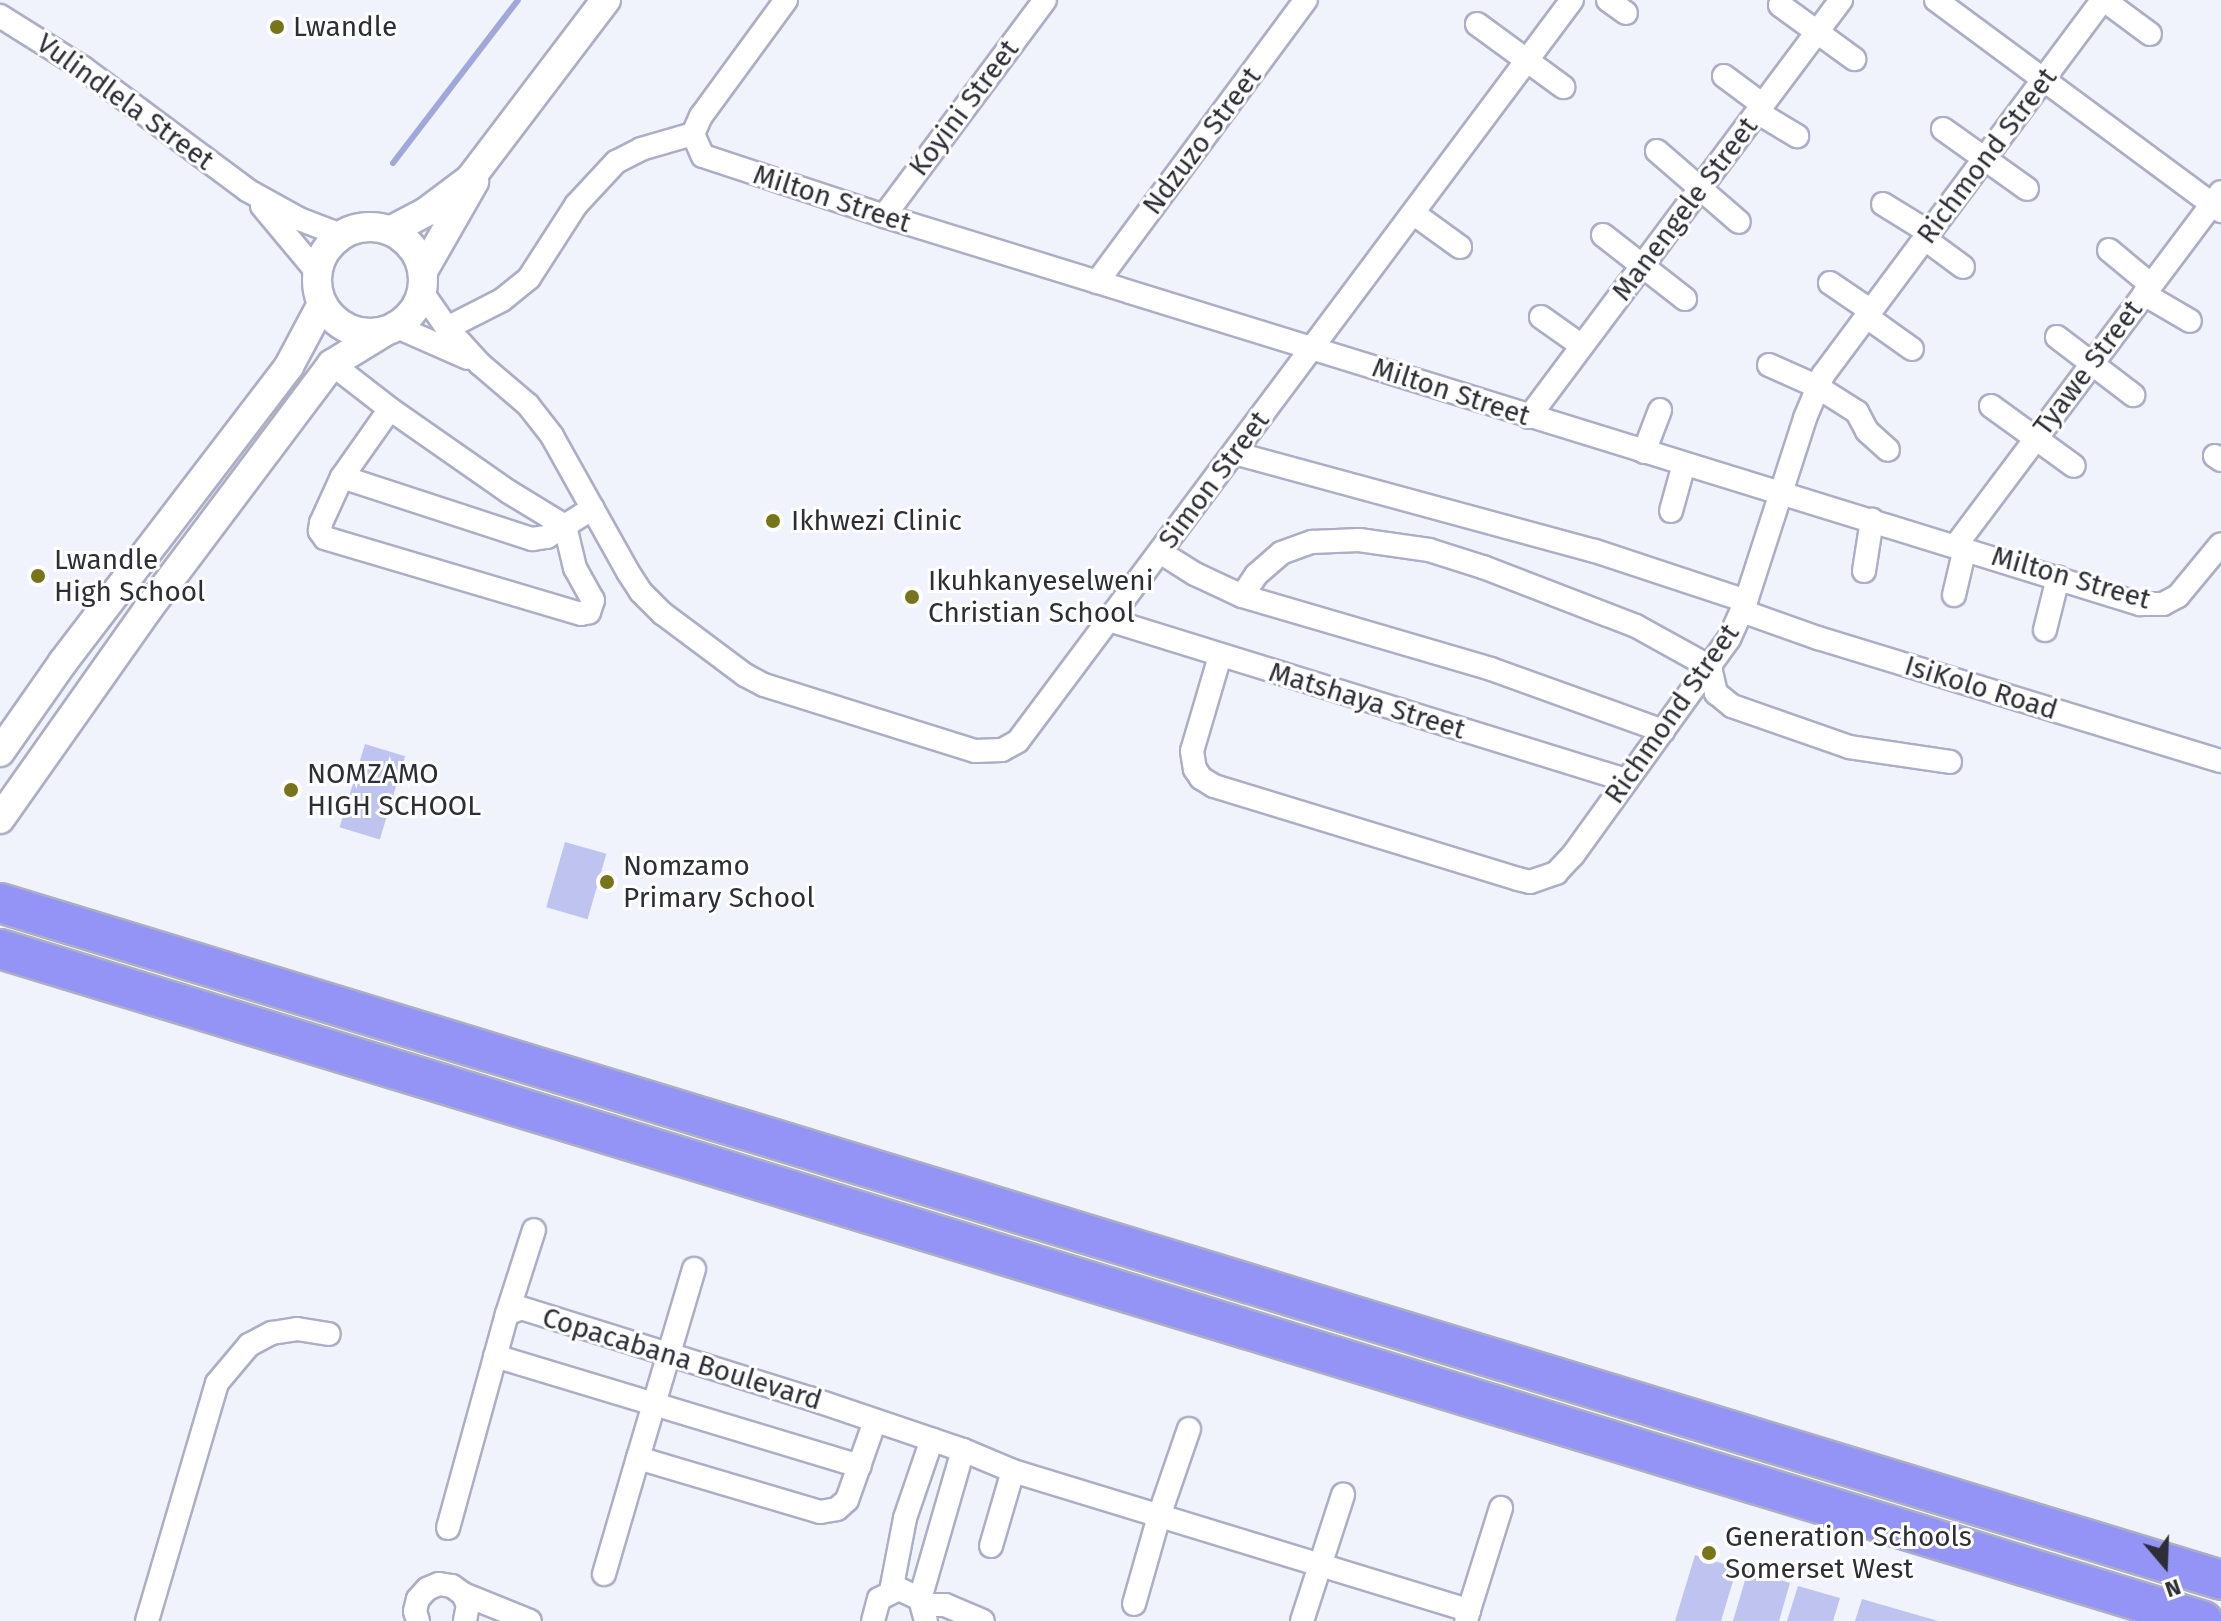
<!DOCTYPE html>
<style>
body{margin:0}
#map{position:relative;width:2221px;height:1621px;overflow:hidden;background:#f1f3fc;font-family:"Fira Sans",sans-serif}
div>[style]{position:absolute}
.green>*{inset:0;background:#bfc3f0;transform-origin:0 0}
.stream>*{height:6px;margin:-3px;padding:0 3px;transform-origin:3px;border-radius:3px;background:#a1a6db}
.roads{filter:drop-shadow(2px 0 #acaec5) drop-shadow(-2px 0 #acaec5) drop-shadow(0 2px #acaec5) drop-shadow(0 -2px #acaec5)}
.minor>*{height:22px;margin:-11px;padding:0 11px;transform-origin:11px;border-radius:11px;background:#fff}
.tertiary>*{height:28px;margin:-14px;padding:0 14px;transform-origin:14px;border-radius:14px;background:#fff}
.tertiary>.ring{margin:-14px;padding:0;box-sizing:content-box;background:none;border:28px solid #fff;border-radius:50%}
.trunk>*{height:38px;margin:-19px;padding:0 19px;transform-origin:19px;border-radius:19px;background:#9494f6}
.dots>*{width:22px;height:22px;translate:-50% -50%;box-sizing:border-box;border:4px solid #fff;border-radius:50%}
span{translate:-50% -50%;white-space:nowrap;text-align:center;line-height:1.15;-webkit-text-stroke:6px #fff;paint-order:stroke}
.poi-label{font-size:28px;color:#2d2e36}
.left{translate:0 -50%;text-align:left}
.street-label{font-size:28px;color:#2d2e36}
.north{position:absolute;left:2125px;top:1525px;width:80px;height:80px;-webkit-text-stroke:6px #fff;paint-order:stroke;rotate:161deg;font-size:22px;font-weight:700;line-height:32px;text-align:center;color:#2d2e36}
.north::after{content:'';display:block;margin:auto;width:28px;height:36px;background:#2d2e36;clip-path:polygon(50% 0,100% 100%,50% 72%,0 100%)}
</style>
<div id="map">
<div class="green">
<i style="left:365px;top:744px;width:42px;height:87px;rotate:17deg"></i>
<i style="left:565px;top:842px;width:43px;height:68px;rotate:16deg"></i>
<i style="clip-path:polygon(1695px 1555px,1737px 1568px,1721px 1621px,1675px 1621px)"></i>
<i style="clip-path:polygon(1748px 1570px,1790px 1583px,1779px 1621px,1733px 1621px)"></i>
<i style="clip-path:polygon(1798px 1586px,1840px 1598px,1833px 1621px,1787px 1621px)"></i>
<i style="clip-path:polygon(1862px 1599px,1938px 1621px,1855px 1621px)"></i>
</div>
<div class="stream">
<i style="left:393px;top:163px;width:205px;rotate:-52.5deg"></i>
</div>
<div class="roads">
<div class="minor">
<i style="left:786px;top:0;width:144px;rotate:126.2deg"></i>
<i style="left:701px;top:116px;width:20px;rotate:114deg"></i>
<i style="left:693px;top:134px;width:24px;rotate:66deg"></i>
<i style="left:703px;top:156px;width:191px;rotate:18.3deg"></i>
<i style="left:884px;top:216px;width:1315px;rotate:17.17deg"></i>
<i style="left:2140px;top:604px;width:23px"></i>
<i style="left:2163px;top:604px;width:17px;rotate:-28deg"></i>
<i style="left:2178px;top:596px;width:67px;rotate:-50.4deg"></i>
<i style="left:1608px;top:0;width:22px;rotate:36deg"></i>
<i style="left:1936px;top:0;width:355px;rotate:36.5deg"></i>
<i style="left:2104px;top:0;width:57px;rotate:36.5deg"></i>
<i style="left:1780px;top:5px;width:92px;rotate:36.1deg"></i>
<i style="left:0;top:16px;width:98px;rotate:32.1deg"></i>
<i style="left:83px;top:68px;width:204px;rotate:36.6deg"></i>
<i style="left:247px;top:190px;width:60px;rotate:29.1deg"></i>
<i style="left:299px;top:219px;width:45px;rotate:20.9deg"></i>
<i style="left:1477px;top:24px;width:107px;rotate:36.2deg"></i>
<i style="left:1724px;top:76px;width:49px;rotate:36.6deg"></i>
<i style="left:1757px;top:112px;width:47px;rotate:31deg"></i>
<i style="left:1943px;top:129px;width:103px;rotate:35.5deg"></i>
<i style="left:1657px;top:151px;width:108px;rotate:40.9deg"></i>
<i style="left:1883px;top:204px;width:55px;rotate:31.7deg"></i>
<i style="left:262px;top:206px;width:86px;rotate:50.2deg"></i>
<i style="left:1413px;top:213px;width:58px;rotate:35.9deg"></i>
<i style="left:884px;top:216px;width:269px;rotate:-53.3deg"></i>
<i style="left:1603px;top:235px;width:104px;rotate:38deg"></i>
<i style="left:1925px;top:239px;width:47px;rotate:36.4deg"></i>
<i style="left:2109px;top:250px;width:55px;rotate:39.8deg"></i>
<i style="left:1097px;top:282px;width:351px;rotate:-53.5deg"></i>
<i style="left:1830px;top:283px;width:50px;rotate:34.3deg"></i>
<i style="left:422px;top:292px;width:44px;rotate:55.2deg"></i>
<i style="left:447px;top:328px;width:49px;rotate:47.5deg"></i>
<i style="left:480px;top:364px;width:63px;rotate:40.5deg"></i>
<i style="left:528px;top:405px;width:39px;rotate:52deg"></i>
<i style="left:552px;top:436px;width:156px;rotate:60.8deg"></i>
<i style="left:628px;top:572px;width:24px;rotate:57deg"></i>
<i style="left:641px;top:592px;width:30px;rotate:45deg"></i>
<i style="left:662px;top:613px;width:104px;rotate:36.8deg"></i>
<i style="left:745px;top:675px;width:21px;rotate:28deg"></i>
<i style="left:764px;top:685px;width:221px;rotate:17.4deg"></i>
<i style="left:975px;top:751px;width:27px;rotate:-2deg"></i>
<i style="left:1002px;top:750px;width:18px;rotate:-29deg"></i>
<i style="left:1018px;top:741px;width:925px;rotate:-53.22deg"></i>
<i style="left:2144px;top:294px;width:53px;rotate:30.4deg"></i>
<i style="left:1541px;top:317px;width:50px;rotate:35.3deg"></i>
<i style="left:1867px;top:317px;width:55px;rotate:35.4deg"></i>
<i style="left:397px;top:327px;width:77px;rotate:23.6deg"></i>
<i style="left:447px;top:328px;width:62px;rotate:-27deg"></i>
<i style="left:502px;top:300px;width:35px;rotate:-39deg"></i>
<i style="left:529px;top:278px;width:87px;rotate:-57.2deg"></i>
<i style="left:576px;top:205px;width:59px;rotate:-47.1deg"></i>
<i style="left:616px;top:162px;width:28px;rotate:-27deg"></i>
<i style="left:641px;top:149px;width:54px;rotate:-16.1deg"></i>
<i style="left:2057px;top:337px;width:96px;rotate:37.3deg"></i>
<i style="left:332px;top:364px;width:73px;rotate:37.8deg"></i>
<i style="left:390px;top:409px;width:145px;rotate:34.9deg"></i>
<i style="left:509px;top:492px;width:66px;rotate:31.3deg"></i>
<i style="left:565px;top:526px;width:43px;rotate:76.6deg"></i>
<i style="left:575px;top:568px;width:37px;rotate:61deg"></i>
<i style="left:593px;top:600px;width:13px;rotate:108deg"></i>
<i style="left:589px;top:612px;width:8px;rotate:166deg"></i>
<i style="left:581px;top:614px;width:267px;rotate:-163.5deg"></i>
<i style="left:325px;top:538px;width:9px;rotate:-126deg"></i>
<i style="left:320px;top:531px;width:8px;rotate:-83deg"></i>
<i style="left:321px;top:523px;width:51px;rotate:-65.5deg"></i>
<i style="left:342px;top:477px;width:83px;rotate:-54.8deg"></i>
<i style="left:1769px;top:365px;width:51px;rotate:24.1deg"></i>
<i style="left:1816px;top:386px;width:49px;rotate:32.4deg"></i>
<i style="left:1857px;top:412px;width:21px;rotate:62deg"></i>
<i style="left:1867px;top:431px;width:28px;rotate:42deg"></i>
<i style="left:1991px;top:406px;width:102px;rotate:35.9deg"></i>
<i style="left:1529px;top:417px;width:521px;rotate:-53.2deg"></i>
<i style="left:1644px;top:452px;width:45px;rotate:-69.1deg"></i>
<i style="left:1234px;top:453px;width:374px;rotate:15.2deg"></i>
<i style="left:1595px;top:551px;width:159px;rotate:18.3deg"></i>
<i style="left:2215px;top:456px;width:7px;rotate:34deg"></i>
<i style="left:342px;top:477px;width:200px;rotate:18.1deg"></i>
<i style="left:532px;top:539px;width:15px;rotate:-8deg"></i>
<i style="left:547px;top:537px;width:54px;rotate:-32.2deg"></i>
<i style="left:1671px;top:511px;width:49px;rotate:-74.5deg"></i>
<i style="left:1956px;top:545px;width:441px;rotate:-53.1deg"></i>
<i style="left:1160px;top:552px;width:41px;rotate:32.2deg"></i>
<i style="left:1195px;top:574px;width:52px;rotate:25.1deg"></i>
<i style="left:1242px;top:596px;width:259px;rotate:16.3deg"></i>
<i style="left:1491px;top:669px;width:183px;rotate:19.8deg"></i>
<i style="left:1864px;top:571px;width:52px;rotate:-81.1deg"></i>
<i style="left:1954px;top:595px;width:48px;rotate:-76.8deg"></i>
<i style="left:1242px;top:596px;width:25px;rotate:-56deg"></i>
<i style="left:1256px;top:575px;width:33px;rotate:-41deg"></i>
<i style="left:1281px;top:553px;width:33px;rotate:-20deg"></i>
<i style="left:1312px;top:542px;width:47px;rotate:-2.4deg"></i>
<i style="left:1359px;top:540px;width:71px;rotate:8.1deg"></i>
<i style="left:1429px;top:550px;width:57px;rotate:17.5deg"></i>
<i style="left:1483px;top:567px;width:164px;rotate:21.1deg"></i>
<i style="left:1636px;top:626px;width:85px;rotate:29deg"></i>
<i style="left:1710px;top:667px;width:27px;rotate:77deg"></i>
<i style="left:1716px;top:693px;width:21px;rotate:39deg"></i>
<i style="left:1732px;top:706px;width:124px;rotate:19.3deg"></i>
<i style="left:1849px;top:747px;width:102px;rotate:8.4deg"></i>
<i style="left:1742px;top:611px;width:81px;rotate:19.6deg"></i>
<i style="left:1818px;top:638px;width:421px;rotate:17deg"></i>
<i style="left:1109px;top:620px;width:541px;rotate:17.2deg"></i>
<i style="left:2045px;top:630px;width:54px;rotate:-76deg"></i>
<i style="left:1220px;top:656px;width:99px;rotate:106.4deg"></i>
<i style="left:1192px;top:751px;width:18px;rotate:81deg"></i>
<i style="left:1195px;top:769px;width:11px;rotate:56deg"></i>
<i style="left:1201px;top:778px;width:15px;rotate:32deg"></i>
<i style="left:1214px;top:786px;width:318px;rotate:17deg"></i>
<i style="left:1518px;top:879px;width:12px;rotate:14deg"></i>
<i style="left:1530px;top:882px;width:28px;rotate:-19deg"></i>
<i style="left:1556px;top:873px;width:25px;rotate:-47deg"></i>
<i style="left:1573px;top:855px;width:266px;rotate:-54.2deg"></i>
<i style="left:1729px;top:639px;width:42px;rotate:-65.9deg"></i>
<i style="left:1746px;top:601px;width:192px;rotate:-72.1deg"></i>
<i style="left:1805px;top:418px;width:47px;rotate:-67.3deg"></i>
<i style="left:1823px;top:375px;width:468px;rotate:-53.3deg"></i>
<i style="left:694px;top:1269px;width:197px;rotate:106.5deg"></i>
<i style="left:638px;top:1458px;width:190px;rotate:16.5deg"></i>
<i style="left:820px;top:1512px;width:17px;rotate:-10deg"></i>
<i style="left:837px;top:1509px;width:13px;rotate:-42deg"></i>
<i style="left:847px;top:1500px;width:84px;rotate:-70.5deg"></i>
<i style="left:507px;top:1314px;width:88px;rotate:-72.2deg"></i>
<i style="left:495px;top:1356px;width:381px;rotate:16.8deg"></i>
<i style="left:448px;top:1528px;width:222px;rotate:-74.6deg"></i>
<i style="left:507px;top:1314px;width:15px;rotate:-23deg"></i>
<i style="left:521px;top:1308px;width:302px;rotate:17.4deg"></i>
<i style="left:809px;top:1398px;width:163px;rotate:18.7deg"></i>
<i style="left:963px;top:1450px;width:54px;rotate:22.8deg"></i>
<i style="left:1013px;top:1471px;width:477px;rotate:17deg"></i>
<i style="left:1469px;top:1610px;width:11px;rotate:105deg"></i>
<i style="left:991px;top:1546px;width:78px;rotate:-73.7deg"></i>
<i style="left:604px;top:1574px;width:121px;rotate:-73.7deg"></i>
<i style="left:891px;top:1591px;width:74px;rotate:-79.1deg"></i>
<i style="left:905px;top:1518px;width:83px;rotate:-71.1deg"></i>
<i style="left:463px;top:1594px;width:72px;rotate:21.9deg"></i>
<i style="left:920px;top:1599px;width:155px;rotate:-73.9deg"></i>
<i style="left:1134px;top:1604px;width:91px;rotate:-74.1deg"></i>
<i style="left:1159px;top:1516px;width:92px;rotate:-71deg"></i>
<i style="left:924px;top:1605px;width:21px"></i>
<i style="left:945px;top:1605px;width:41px;rotate:22.8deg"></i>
<i style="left:1469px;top:1610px;width:107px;rotate:-72.6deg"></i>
<i style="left:147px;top:1621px;width:248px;rotate:-73.6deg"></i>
<i style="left:217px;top:1383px;width:50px;rotate:-49.9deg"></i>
<i style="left:249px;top:1345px;width:26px;rotate:-28deg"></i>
<i style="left:272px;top:1333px;width:25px;rotate:-9deg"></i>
<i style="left:297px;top:1329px;width:32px;rotate:9deg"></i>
<i style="left:418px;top:1621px;width:10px;rotate:-107deg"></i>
<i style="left:415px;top:1611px;width:12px;rotate:-76deg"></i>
<i style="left:418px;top:1599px;width:13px;rotate:-48deg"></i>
<i style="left:427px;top:1589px;width:13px;rotate:-23deg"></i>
<i style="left:439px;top:1584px;width:13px;rotate:9deg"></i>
<i style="left:452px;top:1586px;width:14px;rotate:36deg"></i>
<i style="left:463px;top:1594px;width:12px;rotate:66deg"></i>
<i style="left:468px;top:1605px;width:16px;rotate:101deg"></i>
<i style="left:873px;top:1621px;width:23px;rotate:-75deg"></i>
<i style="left:879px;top:1599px;width:22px;rotate:-27deg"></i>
<i style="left:899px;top:1589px;width:23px;rotate:25deg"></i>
<i style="left:920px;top:1599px;width:23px;rotate:75deg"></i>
<i style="left:1302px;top:1621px;width:133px;rotate:-72deg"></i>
</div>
<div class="tertiary">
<i class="ring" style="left:317px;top:227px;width:78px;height:78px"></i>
<i style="left:390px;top:231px;width:41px;rotate:-27.8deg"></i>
<i style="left:426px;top:212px;width:55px;rotate:-36.9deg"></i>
<i style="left:470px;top:179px;width:225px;rotate:-52.8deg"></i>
<i style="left:423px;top:271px;width:103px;rotate:-60.2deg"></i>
<i style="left:0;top:752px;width:110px;rotate:-55deg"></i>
<i style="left:63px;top:662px;width:372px;rotate:-52.6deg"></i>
<i style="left:289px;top:366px;width:70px;rotate:-62deg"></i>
<i style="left:0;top:819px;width:257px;rotate:-54.8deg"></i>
<i style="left:148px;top:609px;width:306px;rotate:-53.1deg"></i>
<i style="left:332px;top:364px;width:61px;rotate:-31.6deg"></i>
</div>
<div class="trunk">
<i style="left:0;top:903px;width:2322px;rotate:16.95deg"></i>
<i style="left:0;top:949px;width:2303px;rotate:16.96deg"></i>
</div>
</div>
<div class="dots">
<i style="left:277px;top:27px;background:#76751a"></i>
<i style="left:773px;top:521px;background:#76751a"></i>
<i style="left:38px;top:576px;background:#76751a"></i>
<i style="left:912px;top:597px;background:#76751a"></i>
<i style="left:291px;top:790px;background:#76751a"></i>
<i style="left:607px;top:882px;background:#76751a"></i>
<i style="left:1709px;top:1553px;background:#76751a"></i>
</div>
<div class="poi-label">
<span class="left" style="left:293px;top:27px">Lwandle</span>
<span class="left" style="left:791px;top:521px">Ikhwezi Clinic</span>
<span class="left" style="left:54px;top:576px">Lwandle<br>High School</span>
<span class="left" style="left:928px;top:597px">Ikuhkanyeselweni<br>Christian School</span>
<span class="left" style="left:307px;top:790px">NOMZAMO<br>HIGH SCHOOL</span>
<span class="left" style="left:623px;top:882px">Nomzamo<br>Primary School</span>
<span class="left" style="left:1725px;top:1553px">Generation Schools<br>Somerset West</span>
</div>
<div class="street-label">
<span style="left:125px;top:102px;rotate:36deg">Vulindlela Street</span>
<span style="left:964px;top:108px;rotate:-53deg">Koyini Street</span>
<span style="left:1202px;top:141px;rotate:-53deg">Ndzuzo Street</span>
<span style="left:1987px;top:156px;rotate:-53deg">Richmond Street</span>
<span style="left:832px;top:199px;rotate:18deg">Milton Street</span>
<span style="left:1685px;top:209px;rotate:-53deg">Manengele Street</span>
<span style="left:2088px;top:368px;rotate:-53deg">Tyawe Street</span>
<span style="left:1451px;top:392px;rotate:18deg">Milton Street</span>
<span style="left:1214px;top:480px;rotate:-53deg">Simon Street</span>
<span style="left:2071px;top:578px;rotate:16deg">Milton Street</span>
<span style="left:1981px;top:688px;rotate:17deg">IsiKolo Road</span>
<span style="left:1367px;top:701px;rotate:17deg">Matshaya Street</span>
<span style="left:1672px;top:714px;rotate:-55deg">Richmond Street</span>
<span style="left:682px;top:1359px;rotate:17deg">Copacabana Boulevard</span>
</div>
<div class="north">N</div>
</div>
